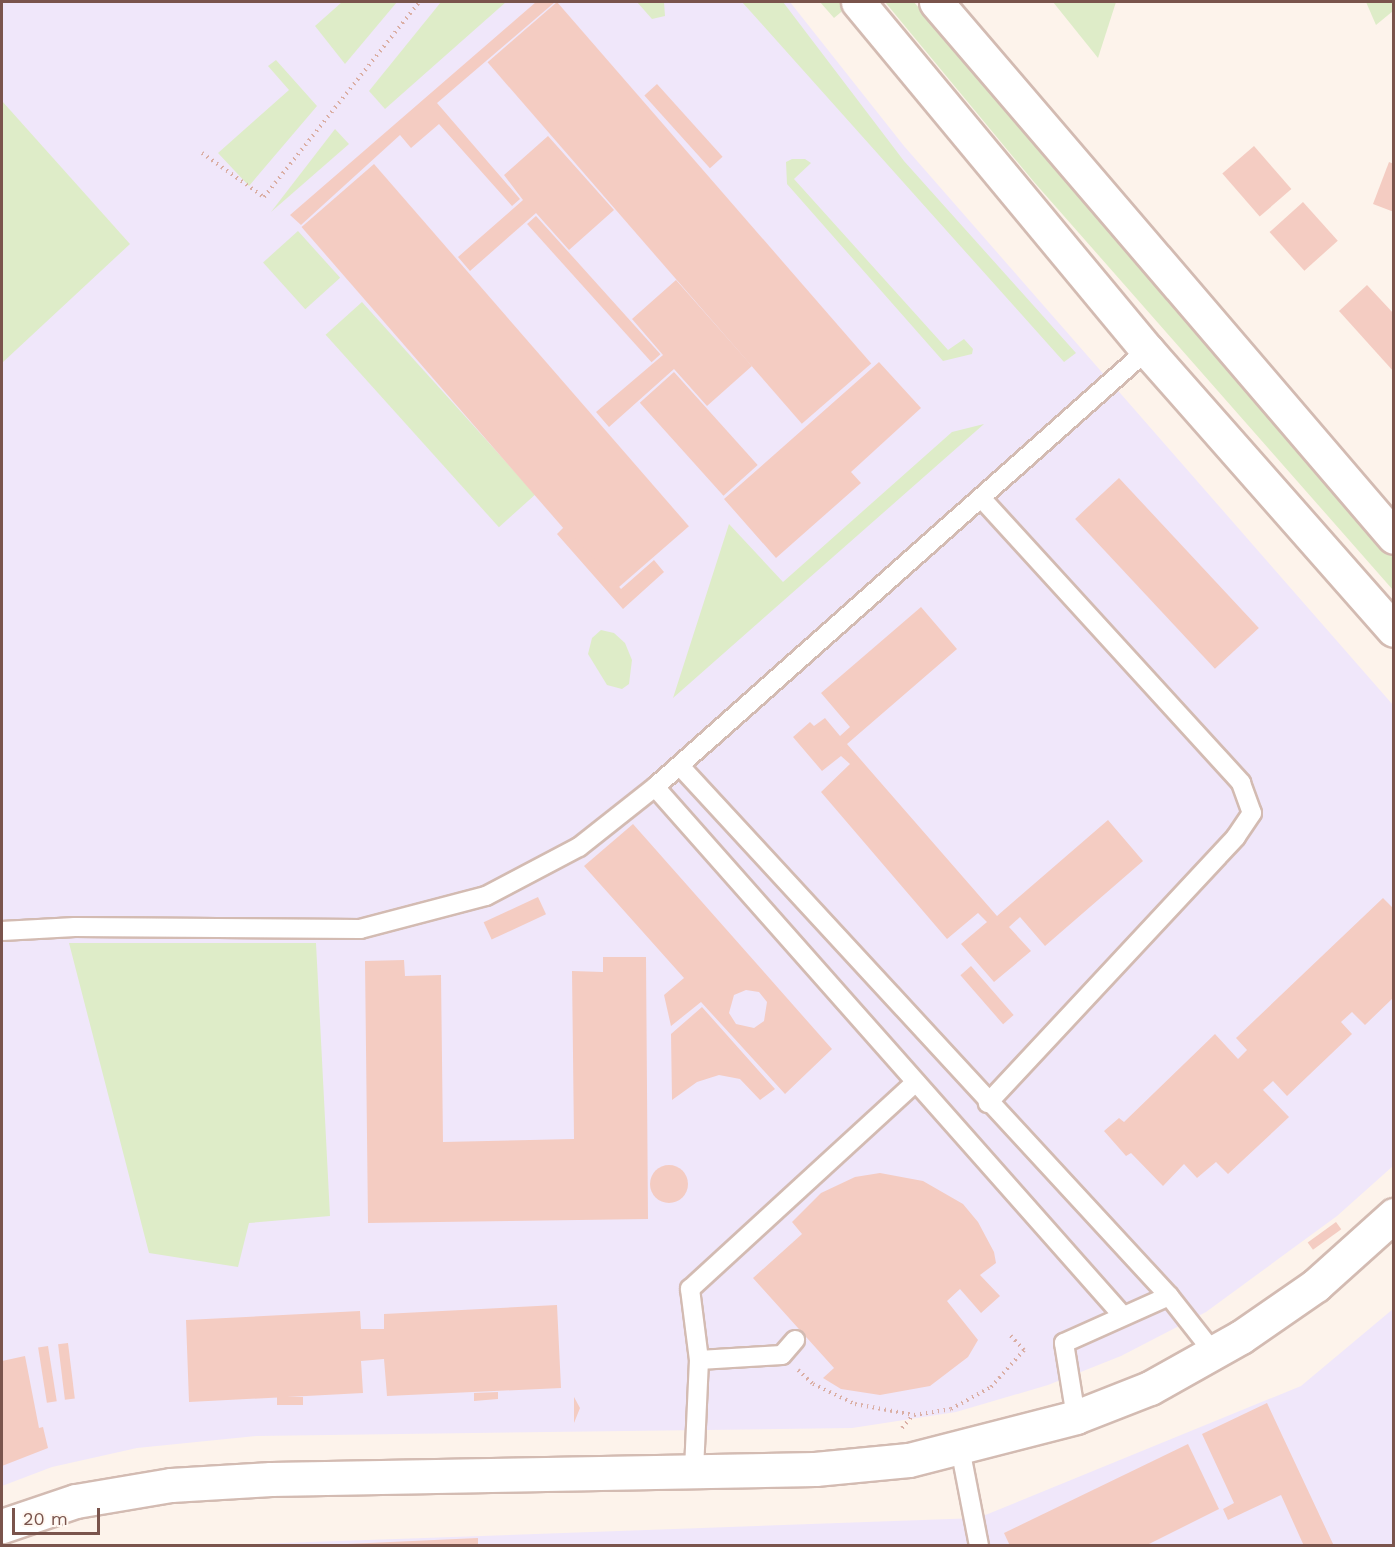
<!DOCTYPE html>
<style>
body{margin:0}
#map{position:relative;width:1395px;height:1547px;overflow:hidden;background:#fdf3eb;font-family:"Work Sans",sans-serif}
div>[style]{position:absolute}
.education>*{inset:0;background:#f0e7fa}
.green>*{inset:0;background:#deecc8;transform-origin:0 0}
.building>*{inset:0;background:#f4ccc2;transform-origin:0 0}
.round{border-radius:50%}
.path>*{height:4px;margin-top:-2px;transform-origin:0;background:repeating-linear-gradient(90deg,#daaea4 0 1.5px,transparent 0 6px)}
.roads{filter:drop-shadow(2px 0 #d3bbb2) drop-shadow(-2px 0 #d3bbb2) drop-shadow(0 2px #d3bbb2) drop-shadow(0 -2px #d3bbb2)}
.lane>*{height:18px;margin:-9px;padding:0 9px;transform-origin:9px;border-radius:9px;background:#fff}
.secondary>*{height:33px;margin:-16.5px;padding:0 16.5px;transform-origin:16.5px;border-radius:16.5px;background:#fff}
span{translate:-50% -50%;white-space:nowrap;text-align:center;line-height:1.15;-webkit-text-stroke:6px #fff8f2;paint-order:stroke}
.frame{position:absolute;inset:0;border:3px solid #7a544c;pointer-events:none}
.scale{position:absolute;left:12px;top:1508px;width:88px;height:27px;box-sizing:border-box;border:3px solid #7a544c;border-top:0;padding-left:8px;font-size:18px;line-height:21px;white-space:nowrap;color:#7a544c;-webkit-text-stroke:4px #fff8f2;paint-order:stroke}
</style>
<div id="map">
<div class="education">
<i style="clip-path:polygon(2px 2px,790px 2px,904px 146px,1393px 705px,1393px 1166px,1337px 1216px,1206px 1312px,1121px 1356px,1048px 1385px,956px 1412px,852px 1428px,256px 1436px,137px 1448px,52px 1467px,2px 1486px)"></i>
<i style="clip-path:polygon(1393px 1309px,1393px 1545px,202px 1546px,978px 1518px,1301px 1386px)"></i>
</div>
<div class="green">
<i style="clip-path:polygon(342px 2px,397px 2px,345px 64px,315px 26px)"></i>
<i style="clip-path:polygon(441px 2px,506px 2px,385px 109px,369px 91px)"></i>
<i style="clip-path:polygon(637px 2px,664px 2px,665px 16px,652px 19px)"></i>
<i style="clip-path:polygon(742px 2px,783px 2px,904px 161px,1076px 353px,1064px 362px)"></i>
<i style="clip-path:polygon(820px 2px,843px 2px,847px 7px,834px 18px)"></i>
<i style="clip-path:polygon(885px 2px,914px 2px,1053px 167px,1393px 556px,1393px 590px,1034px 182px)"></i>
<i style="clip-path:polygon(1053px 2px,1116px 2px,1098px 58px)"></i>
<i style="clip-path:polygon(1366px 2px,1393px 2px,1393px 11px,1376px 25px)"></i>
<i style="clip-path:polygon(276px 60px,317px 106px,249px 186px,218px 153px,289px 90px,268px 66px)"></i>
<i style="clip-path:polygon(2px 101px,130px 244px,2px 363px)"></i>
<i style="clip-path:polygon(335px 129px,349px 144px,271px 212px)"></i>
<i style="clip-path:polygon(792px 159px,805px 159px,811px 163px,794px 179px,948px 350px,964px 339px,973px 349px,972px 354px,943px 361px,787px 184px,786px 162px)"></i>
<i style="left:298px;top:231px;width:63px;height:47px;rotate:48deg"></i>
<i style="left:362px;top:302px;width:259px;height:49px;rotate:48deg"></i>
<i style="clip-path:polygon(984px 424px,673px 698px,729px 524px,783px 582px,952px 432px)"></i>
<i style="clip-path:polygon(601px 630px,614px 633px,625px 643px,632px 660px,629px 684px,622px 689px,607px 685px,588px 654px,592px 638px)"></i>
<i style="clip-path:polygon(69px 943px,316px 943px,330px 1216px,249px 1223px,238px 1267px,149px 1253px)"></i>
</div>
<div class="building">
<i style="clip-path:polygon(536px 2px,555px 2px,437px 103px,520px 199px,512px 206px,439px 124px,411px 148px,400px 135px,301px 225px,290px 215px)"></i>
<i style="left:557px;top:2px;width:479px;height:92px;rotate:49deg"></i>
<i style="left:657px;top:84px;width:98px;height:17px;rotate:48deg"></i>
<i style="clip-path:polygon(548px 136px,614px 210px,569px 250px,536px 213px,470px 271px,458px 257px,523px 200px,504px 175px)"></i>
<i style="left:1254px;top:146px;width:57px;height:42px;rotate:49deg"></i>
<i style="clip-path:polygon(1389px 162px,1394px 164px,1394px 212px,1373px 204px)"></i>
<i style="left:374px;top:164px;width:480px;height:96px;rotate:49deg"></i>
<i style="left:1303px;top:202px;width:52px;height:45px;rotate:48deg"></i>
<i style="left:536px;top:216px;width:186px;height:12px;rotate:48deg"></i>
<i style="clip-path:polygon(676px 280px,752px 366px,707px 406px,674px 369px,609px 427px,596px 412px,663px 355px,632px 319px)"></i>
<i style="clip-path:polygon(1367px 285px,1394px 314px,1394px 372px,1339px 311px)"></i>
<i style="clip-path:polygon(879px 362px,921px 408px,851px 472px,861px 483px,776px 558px,724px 499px)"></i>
<i style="left:674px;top:372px;width:125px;height:46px;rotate:48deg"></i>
<i style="left:1119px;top:478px;width:205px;height:60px;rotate:47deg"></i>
<i style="clip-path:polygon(565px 526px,621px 589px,654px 560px,664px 572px,623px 609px,557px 534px)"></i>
<i style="clip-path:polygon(921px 607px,957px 649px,847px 744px,997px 916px,1108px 820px,1143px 861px,1045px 946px,1020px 917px,1009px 927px,1031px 951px,994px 982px,961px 944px,987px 922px,978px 913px,947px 939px,821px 792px,850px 764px,841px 756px,822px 771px,793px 737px,810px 722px,814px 726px,825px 718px,840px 736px,850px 727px,821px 693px)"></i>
<i style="clip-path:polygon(evenodd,633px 824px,832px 1049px,785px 1094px,701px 1002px,671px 1026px,664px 995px,684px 978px,584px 866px,633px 824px,746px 990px,759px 992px,767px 1002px,764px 1021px,754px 1028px,736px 1024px,729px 1013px,734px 995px,746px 990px)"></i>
<i style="left:538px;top:897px;width:19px;height:60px;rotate:65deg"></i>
<i style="clip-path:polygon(1383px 898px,1394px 909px,1394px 997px,1365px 1025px,1352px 1012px,1341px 1022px,1352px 1034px,1287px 1096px,1273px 1081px,1263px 1090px,1289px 1117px,1228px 1174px,1216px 1162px,1197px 1178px,1184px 1164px,1163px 1186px,1131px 1153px,1126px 1156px,1104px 1131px,1119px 1118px,1124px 1122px,1215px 1034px,1238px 1059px,1247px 1050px,1236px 1038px)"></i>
<i style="clip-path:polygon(603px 957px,646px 957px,648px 1219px,368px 1223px,365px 961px,404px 960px,405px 976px,441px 975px,443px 1142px,574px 1139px,572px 971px,603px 972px)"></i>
<i style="left:971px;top:966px;width:65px;height:14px;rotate:49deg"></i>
<i style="clip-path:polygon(702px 1007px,775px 1089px,760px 1100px,740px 1079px,719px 1075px,697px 1082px,672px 1100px,671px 1034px)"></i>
<i class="round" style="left:650px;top:1165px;width:38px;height:38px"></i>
<i style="clip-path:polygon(880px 1173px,923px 1181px,963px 1204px,978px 1222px,994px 1252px,996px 1263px,980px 1275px,1000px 1296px,981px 1313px,960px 1289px,947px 1301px,978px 1340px,968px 1357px,930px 1386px,880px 1395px,841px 1389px,823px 1378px,834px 1368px,753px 1278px,802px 1234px,792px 1222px,821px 1193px,855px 1177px)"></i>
<i style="left:1336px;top:1222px;width:9px;height:35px;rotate:54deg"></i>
<i style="clip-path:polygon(557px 1305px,561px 1388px,387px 1396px,384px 1359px,361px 1361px,363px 1393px,189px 1402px,186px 1320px,360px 1311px,361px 1329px,384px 1329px,384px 1314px)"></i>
<i style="left:68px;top:1343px;width:56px;height:10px;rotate:83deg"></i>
<i style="left:48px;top:1346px;width:56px;height:10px;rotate:81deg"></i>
<i style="clip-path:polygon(25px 1356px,39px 1428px,43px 1427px,48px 1448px,2px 1466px,2px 1361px)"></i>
<i style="clip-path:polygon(498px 1392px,498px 1399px,474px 1401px,474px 1393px)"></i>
<i style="left:303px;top:1397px;width:8px;height:26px;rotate:90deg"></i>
<i style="clip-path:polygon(574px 1397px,580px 1408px,574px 1423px)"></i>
<i style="clip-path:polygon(1267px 1403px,1334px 1546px,1304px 1546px,1281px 1495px,1228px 1520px,1223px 1509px,1234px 1503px,1202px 1434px)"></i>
<i style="clip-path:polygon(1188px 1444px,1219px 1509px,1145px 1546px,1010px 1546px,1004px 1533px)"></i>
<i style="clip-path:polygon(478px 1538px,478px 1546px,347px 1546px,347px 1544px)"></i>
</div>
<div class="path">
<i style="left:202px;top:153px;width:76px;rotate:35.4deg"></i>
<i style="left:264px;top:197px;width:249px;rotate:-51.5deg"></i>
<i style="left:798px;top:1370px;width:21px;rotate:43deg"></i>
<i style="left:813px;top:1384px;width:47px;rotate:25.5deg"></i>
<i style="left:855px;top:1404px;width:60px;rotate:10.6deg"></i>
<i style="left:914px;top:1415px;width:37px;rotate:-9deg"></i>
<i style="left:951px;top:1409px;width:46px;rotate:-28.8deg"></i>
<i style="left:991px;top:1387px;width:50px;rotate:-48.3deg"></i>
<i style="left:1024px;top:1350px;width:21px;rotate:-133deg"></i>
<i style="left:902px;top:1428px;width:17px;rotate:-50deg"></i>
</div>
<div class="roads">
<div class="lane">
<i style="left:983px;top:500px;width:383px;rotate:47.6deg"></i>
<i style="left:1241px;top:783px;width:32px;rotate:70deg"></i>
<i style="left:1252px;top:813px;width:29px;rotate:124deg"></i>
<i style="left:1236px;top:837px;width:364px;rotate:133deg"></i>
<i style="left:680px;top:766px;width:721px;rotate:47.3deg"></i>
<i style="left:1169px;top:1296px;width:71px;rotate:51.8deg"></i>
<i style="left:655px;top:787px;width:706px;rotate:48.5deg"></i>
<i style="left:2px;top:931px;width:73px;rotate:-3.1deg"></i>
<i style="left:75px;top:927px;width:285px;rotate:0.4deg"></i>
<i style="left:360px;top:929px;width:130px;rotate:-14.7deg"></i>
<i style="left:486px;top:896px;width:105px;rotate:-27.8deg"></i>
<i style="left:579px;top:847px;width:97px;rotate:-38.3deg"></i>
<i style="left:655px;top:787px;width:658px;rotate:-41.61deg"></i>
<i style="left:699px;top:1360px;width:83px;rotate:-3.4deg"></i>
<i style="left:782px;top:1355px;width:20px;rotate:-49deg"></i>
<i style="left:1076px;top:1417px;width:75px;rotate:-99.2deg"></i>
<i style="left:1064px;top:1343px;width:115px;rotate:-24.1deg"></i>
<i style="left:960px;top:1448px;width:100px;rotate:79deg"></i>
<i style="left:694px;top:1470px;width:110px;rotate:-87.4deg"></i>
<i style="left:699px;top:1360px;width:72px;rotate:-97.2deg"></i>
<i style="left:690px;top:1289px;width:306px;rotate:-42.5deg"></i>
</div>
<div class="secondary">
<i style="left:858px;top:2px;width:452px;rotate:50.3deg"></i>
<i style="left:1147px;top:350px;width:373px;rotate:48.6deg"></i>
<i style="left:936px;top:2px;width:704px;rotate:49.43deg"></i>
<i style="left:2px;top:1526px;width:78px;rotate:-18.7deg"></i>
<i style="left:76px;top:1501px;width:96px;rotate:-9.6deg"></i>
<i style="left:171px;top:1485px;width:100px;rotate:-3.4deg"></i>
<i style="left:271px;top:1479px;width:544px;rotate:-1.05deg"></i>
<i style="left:815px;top:1469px;width:94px;rotate:-5.5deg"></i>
<i style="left:909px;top:1460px;width:172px;rotate:-14.4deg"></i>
<i style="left:1076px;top:1417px;width:79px;rotate:-21.4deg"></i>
<i style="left:1150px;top:1388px;width:104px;rotate:-29.3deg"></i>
<i style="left:1241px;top:1337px;width:91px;rotate:-34.7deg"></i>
<i style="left:1316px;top:1285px;width:105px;rotate:-41.9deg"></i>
</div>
</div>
<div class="frame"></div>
<div class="scale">20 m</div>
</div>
